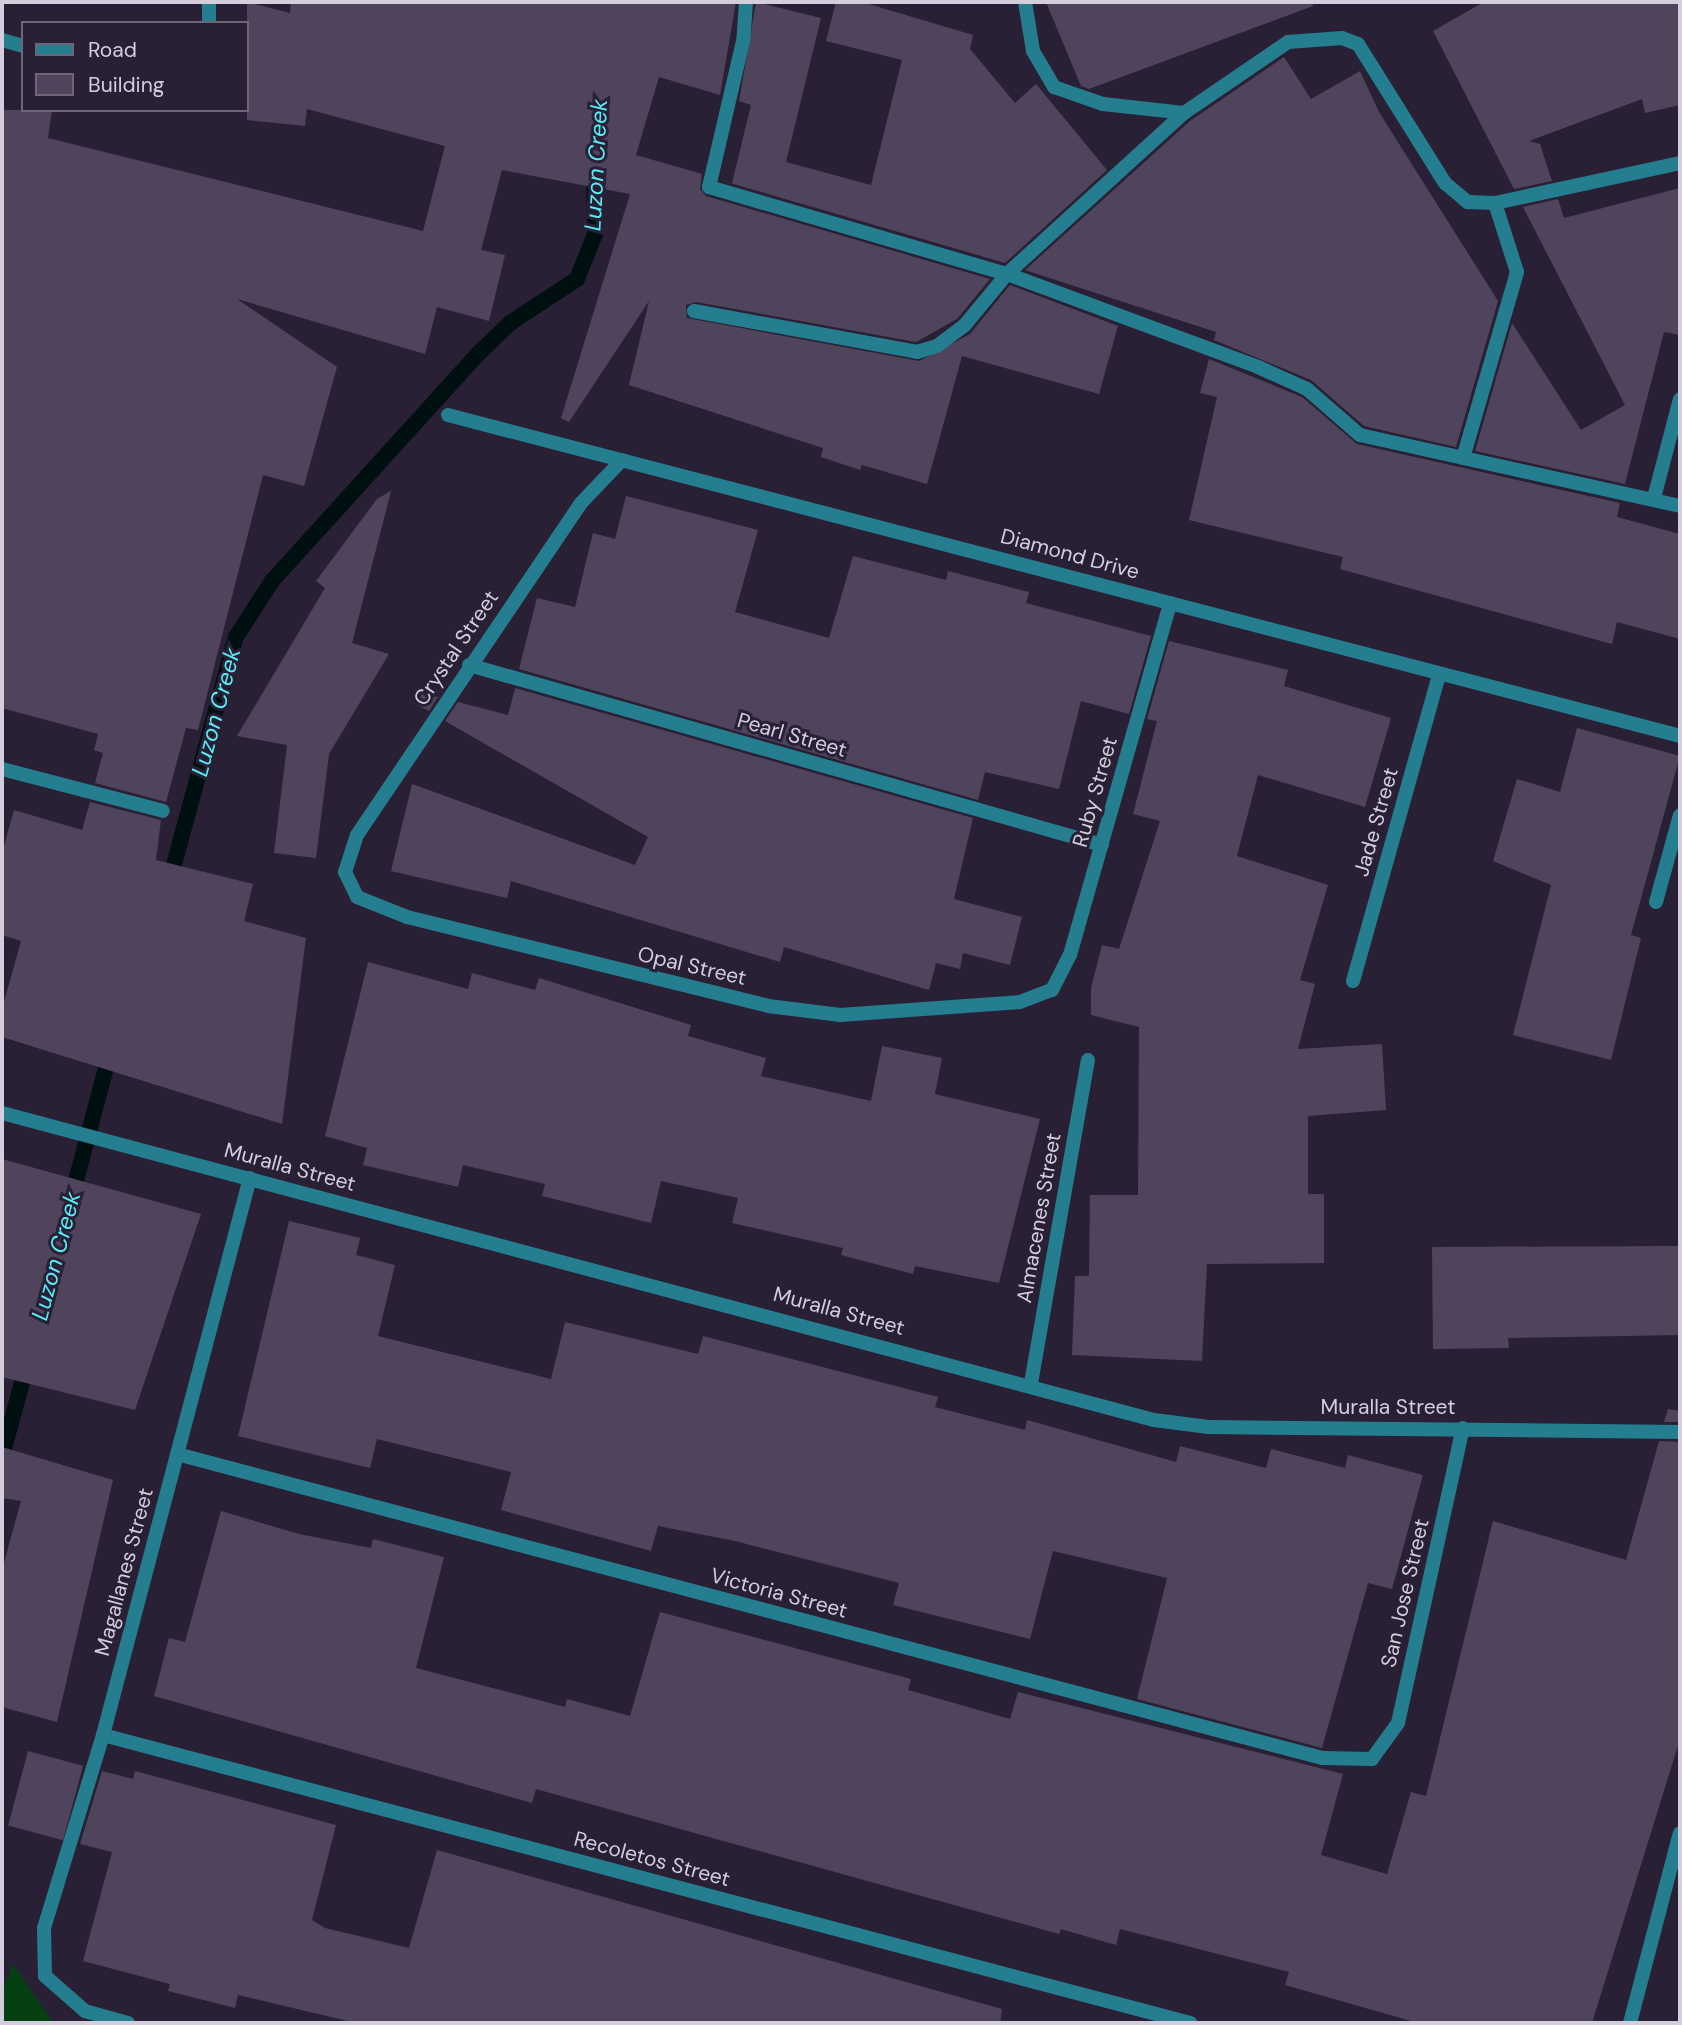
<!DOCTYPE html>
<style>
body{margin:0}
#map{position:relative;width:1682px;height:2025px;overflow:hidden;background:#2a2036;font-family:"DM Sans",sans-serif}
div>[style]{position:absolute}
.green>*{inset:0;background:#044012}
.stream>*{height:16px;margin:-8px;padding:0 8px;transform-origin:8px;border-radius:8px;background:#001011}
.building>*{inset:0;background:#4f445c;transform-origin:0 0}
.service>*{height:14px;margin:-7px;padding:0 7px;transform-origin:7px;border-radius:7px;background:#247e8f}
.minor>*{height:14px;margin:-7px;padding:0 7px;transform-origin:7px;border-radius:7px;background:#247e8f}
span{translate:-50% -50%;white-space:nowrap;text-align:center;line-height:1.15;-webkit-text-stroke:6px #2a2036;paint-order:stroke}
.street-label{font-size:21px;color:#d4cedc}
.water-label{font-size:23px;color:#55eef7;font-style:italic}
.frame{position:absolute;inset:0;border:4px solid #d4cedc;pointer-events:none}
.legend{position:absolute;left:21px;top:21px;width:228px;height:91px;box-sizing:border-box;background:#2a2036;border:2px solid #6e6678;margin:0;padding:9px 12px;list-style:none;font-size:21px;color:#d4cedc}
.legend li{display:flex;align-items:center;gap:14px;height:35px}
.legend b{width:35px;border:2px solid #6e6678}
</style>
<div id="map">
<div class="green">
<i style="clip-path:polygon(13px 1964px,52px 2021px,60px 2023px,2px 2023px,2px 1991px)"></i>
</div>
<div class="stream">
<i style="left:169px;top:883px;width:255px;rotate:-74.8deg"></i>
<i style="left:236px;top:637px;width:67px;rotate:-57.3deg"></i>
<i style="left:272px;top:581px;width:307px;rotate:-47.8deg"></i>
<i style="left:478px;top:354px;width:45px;rotate:-44.1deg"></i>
<i style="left:510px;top:323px;width:80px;rotate:-33.3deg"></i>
<i style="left:577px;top:279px;width:48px;rotate:-68.2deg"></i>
<i style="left:595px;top:234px;width:68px;rotate:-90.8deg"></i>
<i style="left:71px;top:1200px;width:156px;rotate:-75.2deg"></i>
<i style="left:2px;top:1456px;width:95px;rotate:-74.8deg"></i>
</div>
<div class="building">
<i style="clip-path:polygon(247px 2px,290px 13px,291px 2px,736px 2px,720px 95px,659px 77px,636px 155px,702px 174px,700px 189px,706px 196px,990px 279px,957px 319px,916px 342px,696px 302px,686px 305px,687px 318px,919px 361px,970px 334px,1010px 285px,1118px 326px,1099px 394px,962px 356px,927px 484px,862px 465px,860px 470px,821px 457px,823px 448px,629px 385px,649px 301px,569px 422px,561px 418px,630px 194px,502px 170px,481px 250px,505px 255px,489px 321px,437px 307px,425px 354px,237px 299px,337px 367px,304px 486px,263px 475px,198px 730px,186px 728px,166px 802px,95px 783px,103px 753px,94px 750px,98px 734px,2px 708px,2px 110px,52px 110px,48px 138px,423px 231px,445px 146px,307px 109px,305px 126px,247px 120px)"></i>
<i style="clip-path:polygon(756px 2px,821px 18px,786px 162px,871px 185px,902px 60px,826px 41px,836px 2px,862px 2px,973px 35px,970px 49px,1015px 103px,1036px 84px,1107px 170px,1005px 263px,720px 180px,732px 183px,751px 105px,739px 101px)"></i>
<i style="clip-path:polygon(1046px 2px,1312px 2px,1313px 6px,1089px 89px,1081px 86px)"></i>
<i style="clip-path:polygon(1484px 2px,1680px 2px,1680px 105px,1645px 113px,1642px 99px,1529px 141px,1540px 144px,1552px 181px,1514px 189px,1433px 31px)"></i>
<i style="clip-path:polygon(1284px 57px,1311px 99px,1360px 71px,1379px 112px,1498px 301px,1456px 447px,1364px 426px,1311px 380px,1214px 340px,1216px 332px,1025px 270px,1190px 121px)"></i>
<i style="clip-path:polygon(1680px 188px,1680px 335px,1664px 332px,1625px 484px,1475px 451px,1512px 323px,1581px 430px,1625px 405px,1523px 207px,1558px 199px,1564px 218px)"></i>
<i style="clip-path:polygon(1209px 359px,1302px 397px,1357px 444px,1620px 503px,1617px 517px,1680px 534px,1680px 639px,1617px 622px,1612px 644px,1340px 569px,1343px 557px,1189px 520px,1217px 397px,1200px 393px)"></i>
<i style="clip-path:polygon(391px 491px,352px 643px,389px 654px,329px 754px,316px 858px,274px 853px,287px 745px,237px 736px,325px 588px,316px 581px,377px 499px)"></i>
<i style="clip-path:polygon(626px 496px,758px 530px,735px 612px,829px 638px,853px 556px,946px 580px,948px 571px,1029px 592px,1026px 603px,1151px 636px,1129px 714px,1081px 701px,1059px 789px,985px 772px,978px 800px,519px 669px,537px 598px,575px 607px,593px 533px,615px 539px)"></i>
<i style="clip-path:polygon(1169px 641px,1288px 670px,1284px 686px,1391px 718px,1365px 807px,1258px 775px,1237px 856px,1328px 885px,1300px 980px,1315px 984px,1298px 1049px,1382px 1044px,1386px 1110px,1308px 1116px,1308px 1194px,1324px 1194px,1324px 1263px,1207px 1264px,1202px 1361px,1072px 1355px,1075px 1276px,1089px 1276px,1090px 1195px,1138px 1195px,1139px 1027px,1091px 1015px,1091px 988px,1102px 945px,1119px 949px,1160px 821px,1133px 814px,1157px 721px,1147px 719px)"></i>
<i style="clip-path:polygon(515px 688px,973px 818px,954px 899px,1022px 917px,1010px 965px,963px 953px,960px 969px,936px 963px,929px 990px,784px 947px,780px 962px,511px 881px,507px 898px,391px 871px,412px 784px,635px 865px,648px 837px,445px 721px,458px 702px,508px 715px)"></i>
<i style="clip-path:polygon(422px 693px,438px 697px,429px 711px,417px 705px)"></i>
<i style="clip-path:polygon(1577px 728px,1680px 756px,1631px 935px,1641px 938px,1611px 1060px,1513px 1035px,1551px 885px,1493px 861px,1517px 779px,1560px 792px)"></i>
<i style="clip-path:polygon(90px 802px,161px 820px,156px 860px,253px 884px,244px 921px,306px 938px,282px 1124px,2px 1037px,2px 1009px,21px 941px,2px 935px,2px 853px,14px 810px,82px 830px)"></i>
<i style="clip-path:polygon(368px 962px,468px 989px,472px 973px,535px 990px,539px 978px,691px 1025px,688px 1036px,766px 1058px,761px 1076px,871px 1101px,882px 1046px,942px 1058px,935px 1094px,1040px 1119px,999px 1283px,915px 1266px,913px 1274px,841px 1255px,843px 1248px,732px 1223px,738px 1198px,661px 1181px,651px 1223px,542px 1196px,545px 1184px,463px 1165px,458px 1187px,363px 1165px,367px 1148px,325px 1136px)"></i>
<i style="clip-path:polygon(2px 1159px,201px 1214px,135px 1410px,2px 1377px)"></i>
<i style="clip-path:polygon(289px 1221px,360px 1238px,356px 1255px,395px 1265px,378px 1336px,551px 1379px,565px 1322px,698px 1354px,703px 1336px,938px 1397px,935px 1407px,1025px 1430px,1027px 1420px,1176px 1462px,1180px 1446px,1266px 1468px,1271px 1449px,1345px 1468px,1348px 1455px,1423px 1475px,1392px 1589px,1368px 1583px,1322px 1748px,1137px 1699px,1167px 1578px,1053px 1551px,1030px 1639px,893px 1605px,899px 1583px,735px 1541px,658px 1526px,651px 1551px,501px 1510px,511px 1472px,377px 1439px,370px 1468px,238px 1436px)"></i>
<i style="clip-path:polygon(1680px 1246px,1680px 1335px,1508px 1338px,1509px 1348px,1433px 1349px,1432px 1247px)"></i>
<i style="clip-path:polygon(1668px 1409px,1680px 1411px,1680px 1422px,1664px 1422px)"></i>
<i style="clip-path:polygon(1659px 1441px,1680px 1442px,1680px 1739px,1592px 2023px,1418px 2023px,1285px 1985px,1289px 1972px,1171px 1942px,1120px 1929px,1116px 1945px,1061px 1929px,1059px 1934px,536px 1789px,532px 1803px,154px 1696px,169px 1638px,185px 1642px,221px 1511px,299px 1534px,371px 1548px,373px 1539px,444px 1557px,416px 1668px,565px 1707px,567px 1699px,630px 1716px,660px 1612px,911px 1679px,908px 1690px,1010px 1719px,1018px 1692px,1343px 1774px,1321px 1855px,1387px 1874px,1411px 1792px,1426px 1796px,1493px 1521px,1626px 1560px)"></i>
<i style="clip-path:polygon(2px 1447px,113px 1480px,57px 1722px,2px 1707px,2px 1570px,21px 1501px,2px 1498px)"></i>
<i style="left:28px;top:1751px;width:57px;height:77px;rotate:15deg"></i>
<i style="clip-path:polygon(102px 1771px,133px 1779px,135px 1771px,336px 1825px,312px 1920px,325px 1928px,409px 1948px,437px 1850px,1002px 2009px,1000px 2023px,356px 2023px,238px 1995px,235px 2008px,168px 1991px,170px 1984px,83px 1961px,112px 1852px,80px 1844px)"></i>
</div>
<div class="service">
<i style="left:694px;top:311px;width:227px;rotate:10.4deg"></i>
<i style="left:917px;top:352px;width:21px;rotate:-17deg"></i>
<i style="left:937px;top:346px;width:34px;rotate:-37deg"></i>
<i style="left:964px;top:326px;width:67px;rotate:-50.4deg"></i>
<i style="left:1656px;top:902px;width:90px;rotate:-74.6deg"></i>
</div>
<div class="minor">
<i style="left:746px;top:2px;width:39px;rotate:94deg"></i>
<i style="left:743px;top:41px;width:150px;rotate:103.1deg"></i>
<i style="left:709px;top:187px;width:310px;rotate:16.3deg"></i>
<i style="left:1007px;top:274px;width:268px;rotate:20.3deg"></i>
<i style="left:1258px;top:367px;width:54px;rotate:24.2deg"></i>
<i style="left:1307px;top:389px;width:70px;rotate:41deg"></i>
<i style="left:1360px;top:435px;width:328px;rotate:12.5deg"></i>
<i style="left:1025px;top:2px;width:50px;rotate:80.7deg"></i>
<i style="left:1033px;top:51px;width:42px;rotate:59.7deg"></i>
<i style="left:1054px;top:87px;width:52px;rotate:19.1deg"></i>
<i style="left:1103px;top:104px;width:81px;rotate:6.3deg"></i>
<i style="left:209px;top:23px;width:21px;rotate:-90deg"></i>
<i style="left:2px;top:40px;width:22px;rotate:16deg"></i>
<i style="left:1007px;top:274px;width:239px;rotate:-42.3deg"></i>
<i style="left:1184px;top:113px;width:126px;rotate:-34.3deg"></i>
<i style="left:1288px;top:42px;width:54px;rotate:-4.2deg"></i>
<i style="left:1342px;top:38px;width:17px;rotate:21deg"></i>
<i style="left:1358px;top:44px;width:164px;rotate:58deg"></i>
<i style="left:1445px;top:183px;width:30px;rotate:40deg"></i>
<i style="left:1468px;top:202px;width:27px;rotate:2deg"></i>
<i style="left:1495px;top:203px;width:189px;rotate:-12.2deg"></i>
<i style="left:448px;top:415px;width:1273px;rotate:14.6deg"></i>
<i style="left:1463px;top:458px;width:194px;rotate:-73.8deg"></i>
<i style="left:1517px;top:272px;width:72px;rotate:-107.7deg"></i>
<i style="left:622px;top:460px;width:59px;rotate:133.6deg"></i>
<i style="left:581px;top:503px;width:400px;rotate:124deg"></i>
<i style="left:357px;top:835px;width:39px;rotate:108deg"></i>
<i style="left:345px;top:872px;width:28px;rotate:64deg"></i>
<i style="left:357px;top:897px;width:54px;rotate:21.8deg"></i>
<i style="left:407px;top:917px;width:372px;rotate:13.8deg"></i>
<i style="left:768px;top:1006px;width:73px;rotate:7.1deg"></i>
<i style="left:840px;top:1015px;width:180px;rotate:-4.1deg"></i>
<i style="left:1020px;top:1002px;width:34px;rotate:-21deg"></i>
<i style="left:1052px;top:990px;width:39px;rotate:-63deg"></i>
<i style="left:1070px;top:955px;width:366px;rotate:-74.1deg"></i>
<i style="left:1654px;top:498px;width:102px;rotate:-75.3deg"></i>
<i style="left:469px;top:665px;width:658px;rotate:15.87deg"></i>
<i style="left:2px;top:769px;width:166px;rotate:14.6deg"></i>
<i style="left:1353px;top:981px;width:318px;rotate:-74.3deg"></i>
<i style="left:2px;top:1113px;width:1192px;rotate:14.92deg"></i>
<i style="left:1154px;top:1420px;width:55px;rotate:7.3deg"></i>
<i style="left:1209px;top:1427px;width:471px;rotate:0.6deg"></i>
<i style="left:1031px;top:1383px;width:328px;rotate:-80deg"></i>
<i style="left:177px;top:1454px;width:1185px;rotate:14.87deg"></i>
<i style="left:1322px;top:1758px;width:50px;rotate:1.1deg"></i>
<i style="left:1372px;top:1759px;width:44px;rotate:-54.2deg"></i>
<i style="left:1398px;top:1723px;width:302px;rotate:-77.6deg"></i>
<i style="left:103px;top:1735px;width:1125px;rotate:14.84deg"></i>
<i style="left:128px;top:2023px;width:45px;rotate:-164.4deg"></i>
<i style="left:85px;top:2011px;width:53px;rotate:-138.8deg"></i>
<i style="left:45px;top:1976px;width:48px;rotate:-91.2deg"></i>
<i style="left:44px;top:1928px;width:202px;rotate:-73deg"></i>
<i style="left:103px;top:1735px;width:576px;rotate:-75.22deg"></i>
<i style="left:1630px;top:2023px;width:196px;rotate:-75.3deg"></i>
</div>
<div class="street-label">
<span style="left:1070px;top:554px;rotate:15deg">Diamond Drive</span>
<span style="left:456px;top:648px;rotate:-56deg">Crystal Street</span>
<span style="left:792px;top:735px;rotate:16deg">Pearl Street</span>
<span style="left:1095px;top:792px;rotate:-74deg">Ruby Street</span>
<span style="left:1376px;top:822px;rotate:-74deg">Jade Street</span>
<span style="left:692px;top:966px;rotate:13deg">Opal Street</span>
<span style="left:290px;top:1167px;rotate:15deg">Muralla Street</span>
<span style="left:1039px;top:1218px;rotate:-80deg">Almacenes Street</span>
<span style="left:839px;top:1311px;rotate:15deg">Muralla Street</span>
<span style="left:1388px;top:1407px">Muralla Street</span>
<span style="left:124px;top:1572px;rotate:-75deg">Magallanes Street</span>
<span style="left:779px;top:1593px;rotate:15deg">Victoria Street</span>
<span style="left:1405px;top:1593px;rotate:-77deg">San Jose Street</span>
<span style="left:652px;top:1859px;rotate:15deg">Recoletos Street</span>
</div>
<div class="water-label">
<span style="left:596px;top:165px;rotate:-87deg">Luzon Creek</span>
<span style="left:216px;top:712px;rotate:-75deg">Luzon Creek</span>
<span style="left:56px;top:1256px;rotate:-75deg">Luzon Creek</span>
</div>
<div class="frame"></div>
<ul class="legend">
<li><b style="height:9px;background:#247e8f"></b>Road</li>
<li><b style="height:19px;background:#4f445c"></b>Building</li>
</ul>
</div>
